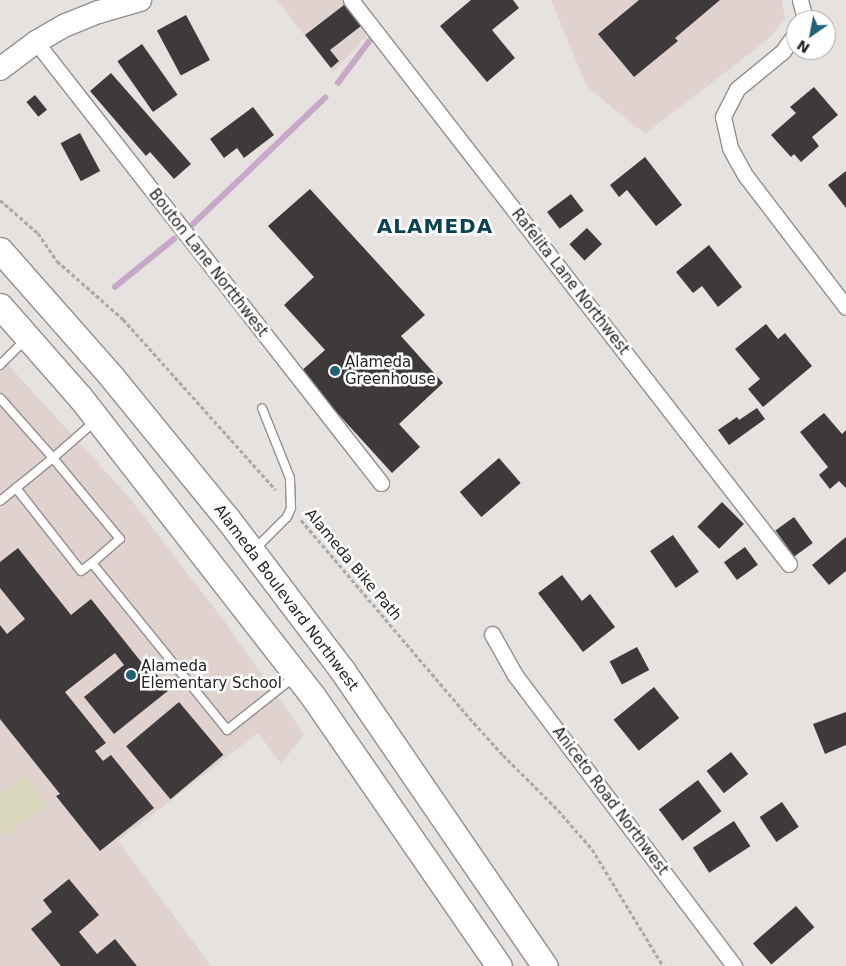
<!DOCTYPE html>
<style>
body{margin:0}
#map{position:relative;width:846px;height:966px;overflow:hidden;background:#e6e2e0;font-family:"DejaVu Sans",sans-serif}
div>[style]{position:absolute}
.built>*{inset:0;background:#e0d3cf}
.green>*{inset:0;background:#d8d6bb}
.stream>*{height:5.5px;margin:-2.75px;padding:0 2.75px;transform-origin:2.75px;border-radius:2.75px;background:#c7a9c7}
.building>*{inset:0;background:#3e3a3b;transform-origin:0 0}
.path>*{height:3px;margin-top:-1.5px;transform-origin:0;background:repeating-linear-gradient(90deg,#aba8a6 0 4px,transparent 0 6.5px)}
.roads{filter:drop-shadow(1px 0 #938f8e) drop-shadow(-1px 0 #938f8e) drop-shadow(0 1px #938f8e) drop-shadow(0 -1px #938f8e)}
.lane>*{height:8px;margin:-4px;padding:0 4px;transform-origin:4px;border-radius:4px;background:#fff}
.street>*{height:15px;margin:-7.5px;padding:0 7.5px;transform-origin:7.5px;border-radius:7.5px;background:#fff}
.secondary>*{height:22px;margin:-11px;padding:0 11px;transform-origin:11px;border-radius:11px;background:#fff}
.primary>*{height:25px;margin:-12.5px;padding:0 12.5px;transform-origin:12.5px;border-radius:12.5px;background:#fff}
.dots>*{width:14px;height:14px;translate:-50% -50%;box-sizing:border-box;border:2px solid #fff;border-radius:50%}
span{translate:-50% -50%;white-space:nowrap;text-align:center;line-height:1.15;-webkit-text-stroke:5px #fff;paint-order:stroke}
.street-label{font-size:15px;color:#252423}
.poi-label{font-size:15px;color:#252423}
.left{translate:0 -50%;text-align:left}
.district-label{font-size:20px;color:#0a4251;font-weight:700;letter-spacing:1px}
.north{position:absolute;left:786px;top:10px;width:50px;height:50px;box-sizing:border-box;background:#fff;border:1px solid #a8a7a7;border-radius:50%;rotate:213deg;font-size:14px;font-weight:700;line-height:20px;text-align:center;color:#252423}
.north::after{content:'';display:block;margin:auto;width:18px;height:22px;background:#206275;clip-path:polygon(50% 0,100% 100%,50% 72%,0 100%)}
</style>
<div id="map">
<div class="built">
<i style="clip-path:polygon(277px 0,345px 0,370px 32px,333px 72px)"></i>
<i style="clip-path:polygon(551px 0,782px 0,785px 18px,770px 38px,645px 134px,587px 87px)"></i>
<i style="clip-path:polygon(0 356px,128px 496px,222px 618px,304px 734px,281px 764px,258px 733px,118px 841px,211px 966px,0 966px)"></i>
</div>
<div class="green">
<i style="clip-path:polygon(26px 774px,48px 805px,4px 837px,0 831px,0 793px)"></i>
</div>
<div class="stream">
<i style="left:338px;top:83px;width:55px;rotate:-53.1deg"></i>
<i style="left:190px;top:227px;width:187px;rotate:-43.7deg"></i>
<i style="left:115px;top:287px;width:76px;rotate:-39.1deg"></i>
</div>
<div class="building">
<i style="clip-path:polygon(471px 0,513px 0,519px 8px,492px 30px,515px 58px,487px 82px,440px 26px)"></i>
<i style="clip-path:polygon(639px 0,720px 0,675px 38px,678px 41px,634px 77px,598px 34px)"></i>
<i style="clip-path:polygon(344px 5px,361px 26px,330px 50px,339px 61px,331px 68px,305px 35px)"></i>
<i style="left:186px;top:15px;width:51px;height:33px;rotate:62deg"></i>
<i style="left:142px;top:44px;width:62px;height:30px;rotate:55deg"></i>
<i style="clip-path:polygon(111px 73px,191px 164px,174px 179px,150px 152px,146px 156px,90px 91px)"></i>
<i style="clip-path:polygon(814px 87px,838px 115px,812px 137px,819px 146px,801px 162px,794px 154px,791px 157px,771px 135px,796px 113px,790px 107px)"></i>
<i style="left:35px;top:95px;width:19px;height:11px;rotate:51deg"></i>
<i style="clip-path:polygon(253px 107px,274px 135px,244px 158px,237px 148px,224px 158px,210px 139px)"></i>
<i style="left:80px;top:133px;width:43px;height:22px;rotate:62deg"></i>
<i style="clip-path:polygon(645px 157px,682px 205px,656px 226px,627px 190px,619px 197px,610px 185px)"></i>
<i style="clip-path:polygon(846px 171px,846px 208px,828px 185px)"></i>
<i style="clip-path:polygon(310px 189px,425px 315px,401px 336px,443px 383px,399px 424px,420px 447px,392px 473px,300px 372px,325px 350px,284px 305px,314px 277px,268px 226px)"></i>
<i style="left:571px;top:194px;width:21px;height:30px;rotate:53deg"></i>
<i style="left:587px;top:228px;width:22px;height:24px;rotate:47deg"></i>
<i style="clip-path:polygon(709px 245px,742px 287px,718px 307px,702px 286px,693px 293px,676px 272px)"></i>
<i style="clip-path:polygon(766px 324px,778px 339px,785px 333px,812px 366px,763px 407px,748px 389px,760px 379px,735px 349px)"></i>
<i style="clip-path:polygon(757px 408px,765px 419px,729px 445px,718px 430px,737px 417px,739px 420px)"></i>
<i style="clip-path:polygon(824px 413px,842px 434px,846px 430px,846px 488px,839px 481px,830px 489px,819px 475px,828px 467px,800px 432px)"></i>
<i style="left:499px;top:458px;width:33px;height:52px;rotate:49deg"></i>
<i style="left:722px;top:502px;width:31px;height:35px;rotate:45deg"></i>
<i style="left:794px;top:517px;width:32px;height:23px;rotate:54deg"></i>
<i style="left:673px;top:535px;width:45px;height:28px;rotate:55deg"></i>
<i style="clip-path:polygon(846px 537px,846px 571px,829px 585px,812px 565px)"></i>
<i style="left:745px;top:547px;width:22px;height:26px;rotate:54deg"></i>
<i style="clip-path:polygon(18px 548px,71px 615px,91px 599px,150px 673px,154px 671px,169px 690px,114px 734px,84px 697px,124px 665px,115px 653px,65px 692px,106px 743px,95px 751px,103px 761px,111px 755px,154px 808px,100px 851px,56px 796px,60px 794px,0 719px,0 625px,7px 634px,25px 619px,0 588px,0 562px)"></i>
<i style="clip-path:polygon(562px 575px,582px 601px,590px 594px,615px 627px,583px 652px,538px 593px)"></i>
<i style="left:637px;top:647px;width:26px;height:31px;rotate:62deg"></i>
<i style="left:654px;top:687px;width:40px;height:52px;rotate:51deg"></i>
<i style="left:179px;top:702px;width:69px;height:69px;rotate:50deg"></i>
<i style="clip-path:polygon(846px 712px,846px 745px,825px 754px,813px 724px)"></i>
<i style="left:731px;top:752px;width:28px;height:31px;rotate:52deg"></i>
<i style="left:698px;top:780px;width:39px;height:49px;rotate:53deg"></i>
<i style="left:782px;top:802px;width:30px;height:27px;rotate:56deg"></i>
<i style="left:734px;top:821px;width:30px;height:49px;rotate:57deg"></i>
<i style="clip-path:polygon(69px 879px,99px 915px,79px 932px,97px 954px,115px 939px,137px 966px,61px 966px,31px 929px,52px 912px,43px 900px)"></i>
<i style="left:796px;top:906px;width:28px;height:57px;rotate:49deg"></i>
</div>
<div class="path">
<i style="left:0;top:200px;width:50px;rotate:41deg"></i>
<i style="left:38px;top:233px;width:34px;rotate:56deg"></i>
<i style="left:57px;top:261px;width:88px;rotate:41.3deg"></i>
<i style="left:123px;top:319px;width:229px;rotate:48.2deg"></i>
<i style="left:301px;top:520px;width:253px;rotate:49.6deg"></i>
<i style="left:465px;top:713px;width:57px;rotate:47.9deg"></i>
<i style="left:503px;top:755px;width:78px;rotate:45deg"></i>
<i style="left:558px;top:810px;width:52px;rotate:48.9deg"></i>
<i style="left:592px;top:849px;width:137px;rotate:58.7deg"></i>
</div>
<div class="roads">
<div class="lane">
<i style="left:0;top:365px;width:35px;rotate:-45deg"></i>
<i style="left:0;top:398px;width:80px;rotate:48.5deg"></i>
<i style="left:53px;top:458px;width:68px;rotate:140.9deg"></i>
<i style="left:16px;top:488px;width:105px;rotate:51.9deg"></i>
<i style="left:81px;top:571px;width:14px;rotate:-36deg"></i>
<i style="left:92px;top:563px;width:37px;rotate:-41deg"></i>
<i style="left:120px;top:539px;width:105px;rotate:-129.6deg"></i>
<i style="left:53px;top:458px;width:55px;rotate:-41.3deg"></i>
<i style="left:255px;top:549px;width:45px;rotate:-45deg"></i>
<i style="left:287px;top:517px;width:10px;rotate:-66deg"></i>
<i style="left:291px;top:508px;width:30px;rotate:-92deg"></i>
<i style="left:290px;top:478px;width:75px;rotate:-111.8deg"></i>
<i style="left:92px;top:563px;width:215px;rotate:51deg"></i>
<i style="left:227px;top:730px;width:85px;rotate:-38.3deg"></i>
</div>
<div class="street">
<i style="left:351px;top:0;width:714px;rotate:52.17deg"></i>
<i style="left:800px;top:0;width:16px;rotate:75deg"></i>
<i style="left:804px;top:15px;width:5px;rotate:112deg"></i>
<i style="left:796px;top:33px;width:24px;rotate:126deg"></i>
<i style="left:782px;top:52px;width:58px;rotate:140.6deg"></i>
<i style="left:737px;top:89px;width:31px;rotate:117deg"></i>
<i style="left:723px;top:117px;width:32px;rotate:77deg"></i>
<i style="left:730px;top:148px;width:31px;rotate:61deg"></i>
<i style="left:745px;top:175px;width:166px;rotate:52.6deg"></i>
<i style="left:36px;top:42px;width:560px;rotate:51.96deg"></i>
<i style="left:492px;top:634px;width:47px;rotate:60.7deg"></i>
<i style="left:515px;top:675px;width:364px;rotate:53deg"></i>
</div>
<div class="secondary">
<i style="left:0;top:69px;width:45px;rotate:-36.9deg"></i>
<i style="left:36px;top:42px;width:34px;rotate:-30deg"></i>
<i style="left:66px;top:25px;width:35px;rotate:-22deg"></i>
<i style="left:99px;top:12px;width:43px;rotate:-16.3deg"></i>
</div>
<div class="primary">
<i style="left:0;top:250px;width:168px;rotate:48.6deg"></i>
<i style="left:111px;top:376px;width:183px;rotate:50.8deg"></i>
<i style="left:227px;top:518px;width:191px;rotate:52.9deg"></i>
<i style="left:342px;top:670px;width:359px;rotate:55.6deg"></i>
<i style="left:0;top:306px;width:121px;rotate:48.7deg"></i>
<i style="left:80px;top:397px;width:378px;rotate:52.1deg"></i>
<i style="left:312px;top:695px;width:329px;rotate:55.4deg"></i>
</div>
</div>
<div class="dots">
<i style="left:335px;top:371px;background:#206275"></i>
<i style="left:131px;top:675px;background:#206275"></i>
</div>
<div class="street-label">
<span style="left:208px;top:263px;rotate:52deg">Bouton Lane Nortthwest</span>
<span style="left:570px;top:282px;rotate:52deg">Rafelita Lane Northwest</span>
<span style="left:353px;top:565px;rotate:50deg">Alameda Bike Path</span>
<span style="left:286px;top:598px;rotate:53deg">Alameda Boulevard Northwest</span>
<span style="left:610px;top:801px;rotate:53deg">Aniceto Road Northwest</span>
</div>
<div class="poi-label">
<span class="left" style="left:345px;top:371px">Alameda<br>Greenhouse</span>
<span class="left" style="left:141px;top:675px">Alameda<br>Elementary School</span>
</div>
<div class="district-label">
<span style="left:435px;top:226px">ALAMEDA</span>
</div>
<div class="north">N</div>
</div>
